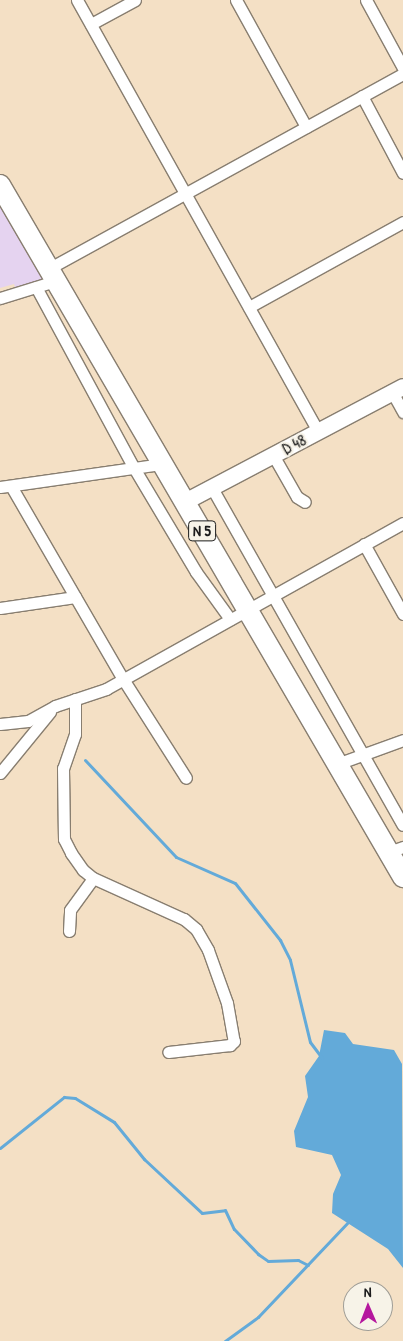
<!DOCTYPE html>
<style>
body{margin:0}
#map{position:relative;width:403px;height:1341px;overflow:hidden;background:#f4e0c5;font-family:"Patrick Hand",sans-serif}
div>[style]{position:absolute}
.built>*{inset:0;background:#e5d3f0}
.water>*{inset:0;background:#63aad9}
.stream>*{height:3px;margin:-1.5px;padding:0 1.5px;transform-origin:1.5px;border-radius:1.5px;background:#63aad9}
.roads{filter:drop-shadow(1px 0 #887e70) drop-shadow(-1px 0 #887e70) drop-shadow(0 1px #887e70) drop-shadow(0 -1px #887e70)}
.street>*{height:11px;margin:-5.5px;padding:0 5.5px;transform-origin:5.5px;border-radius:5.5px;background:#fff}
.secondary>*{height:16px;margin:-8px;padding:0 8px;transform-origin:8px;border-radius:8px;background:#fff}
.highway>*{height:20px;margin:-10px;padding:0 10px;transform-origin:10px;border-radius:10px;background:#fff}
span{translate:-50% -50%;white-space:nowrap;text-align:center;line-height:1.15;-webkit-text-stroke:4.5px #f7f3e8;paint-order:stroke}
.shield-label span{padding:1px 4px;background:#f7f3e8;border:1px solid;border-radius:4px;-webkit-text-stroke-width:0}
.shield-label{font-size:15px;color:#1c1c1c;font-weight:700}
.street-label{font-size:16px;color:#1c1c1c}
.north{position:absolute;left:343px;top:1281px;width:50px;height:50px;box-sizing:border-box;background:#f7f3e8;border:1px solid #9f9d96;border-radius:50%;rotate:359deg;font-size:14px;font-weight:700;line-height:20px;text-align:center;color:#1c1c1c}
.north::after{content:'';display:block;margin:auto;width:18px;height:22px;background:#b5179e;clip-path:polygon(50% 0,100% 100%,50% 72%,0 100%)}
</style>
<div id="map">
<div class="built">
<i style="clip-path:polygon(0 185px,55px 281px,17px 293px,14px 284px,0 288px)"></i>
</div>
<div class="water">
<i style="clip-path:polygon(324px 1030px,345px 1033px,353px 1044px,394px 1050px,402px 1064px,403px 1268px,388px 1249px,332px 1213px,333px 1194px,341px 1175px,332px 1155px,296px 1147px,294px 1131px,308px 1097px,305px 1076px,319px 1056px)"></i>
</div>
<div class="stream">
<i style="left:85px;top:760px;width:133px;rotate:46.8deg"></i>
<i style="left:176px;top:857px;width:64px;rotate:23.8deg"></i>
<i style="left:235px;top:883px;width:73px;rotate:51.7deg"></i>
<i style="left:280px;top:940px;width:22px;rotate:63deg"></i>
<i style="left:290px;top:960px;width:84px;rotate:76.3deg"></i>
<i style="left:310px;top:1042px;width:20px;rotate:53deg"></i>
<i style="left:0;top:1148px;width:82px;rotate:-38.6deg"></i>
<i style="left:64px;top:1097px;width:11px;rotate:5deg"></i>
<i style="left:75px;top:1098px;width:46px;rotate:31.6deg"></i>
<i style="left:114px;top:1122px;width:48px;rotate:51deg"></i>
<i style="left:144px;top:1159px;width:79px;rotate:43deg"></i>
<i style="left:202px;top:1213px;width:23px;rotate:-7deg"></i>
<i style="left:225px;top:1210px;width:21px;rotate:65deg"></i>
<i style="left:234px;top:1229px;width:35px;rotate:46deg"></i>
<i style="left:258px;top:1254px;width:12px;rotate:35deg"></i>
<i style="left:268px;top:1261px;width:30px;rotate:-2deg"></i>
<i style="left:298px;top:1260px;width:11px;rotate:27deg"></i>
<i style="left:225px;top:1341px;width:41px;rotate:-36deg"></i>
<i style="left:258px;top:1317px;width:134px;rotate:-46.5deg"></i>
</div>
<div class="roads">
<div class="street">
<i style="left:77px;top:0;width:495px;rotate:60.8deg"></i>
<i style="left:236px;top:0;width:145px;rotate:61.1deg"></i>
<i style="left:366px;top:0;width:77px;rotate:61.4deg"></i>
<i style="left:91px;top:24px;width:50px;rotate:-28.6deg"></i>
<i style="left:362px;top:96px;width:87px;rotate:62deg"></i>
<i style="left:48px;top:269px;width:405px;rotate:-28.8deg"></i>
<i style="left:36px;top:287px;width:206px;rotate:61.6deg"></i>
<i style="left:134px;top:468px;width:121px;rotate:59.2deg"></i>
<i style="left:196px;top:572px;width:58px;rotate:54.1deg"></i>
<i style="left:0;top:298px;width:58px;rotate:-17.2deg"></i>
<i style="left:249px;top:307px;width:176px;rotate:-28.9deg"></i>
<i style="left:392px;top:392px;width:23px;rotate:61deg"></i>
<i style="left:273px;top:455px;width:48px;rotate:60.3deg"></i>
<i style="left:297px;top:497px;width:9px;rotate:32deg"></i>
<i style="left:11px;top:486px;width:223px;rotate:59.9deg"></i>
<i style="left:123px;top:679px;width:117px;rotate:57.5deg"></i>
<i style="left:0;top:487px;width:164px;rotate:-8.1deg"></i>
<i style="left:212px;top:488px;width:387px;rotate:60.5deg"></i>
<i style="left:364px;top:544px;width:80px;rotate:60.9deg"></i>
<i style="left:0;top:608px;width:76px;rotate:-8.3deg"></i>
<i style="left:75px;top:699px;width:35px;rotate:90deg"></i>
<i style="left:75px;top:734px;width:36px;rotate:109deg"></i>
<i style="left:63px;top:768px;width:71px;rotate:89.2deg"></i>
<i style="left:64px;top:839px;width:16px;rotate:63deg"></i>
<i style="left:71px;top:853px;width:21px;rotate:55deg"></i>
<i style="left:83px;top:870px;width:13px;rotate:39deg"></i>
<i style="left:93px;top:878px;width:100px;rotate:24.3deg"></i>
<i style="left:184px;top:919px;width:16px;rotate:40deg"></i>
<i style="left:196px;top:929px;width:24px;rotate:60deg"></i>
<i style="left:208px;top:950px;width:56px;rotate:70.3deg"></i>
<i style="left:227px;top:1003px;width:39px;rotate:80deg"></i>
<i style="left:234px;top:1041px;width:6px;rotate:135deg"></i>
<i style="left:230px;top:1045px;width:62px;rotate:173.6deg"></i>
<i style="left:0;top:724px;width:28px;rotate:-6deg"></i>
<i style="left:28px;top:721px;width:31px;rotate:-29deg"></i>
<i style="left:55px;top:706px;width:54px;rotate:-18.4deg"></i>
<i style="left:106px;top:689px;width:340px;rotate:-29.2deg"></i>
<i style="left:337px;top:764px;width:70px;rotate:-20deg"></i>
<i style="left:0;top:773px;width:79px;rotate:-50.7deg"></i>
<i style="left:389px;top:852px;width:15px;rotate:-20deg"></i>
<i style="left:69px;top:931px;width:21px;rotate:-87deg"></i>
<i style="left:70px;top:910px;width:39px;rotate:-54deg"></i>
</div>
<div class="secondary">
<i style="left:185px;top:502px;width:246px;rotate:-27.8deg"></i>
</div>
<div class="highway">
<i style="left:0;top:185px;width:801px;rotate:59.78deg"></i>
</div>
</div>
<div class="shield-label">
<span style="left:202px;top:531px">N 5</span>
</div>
<div class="street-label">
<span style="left:294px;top:444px;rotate:-27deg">D 48</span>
</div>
<div class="north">N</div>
</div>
